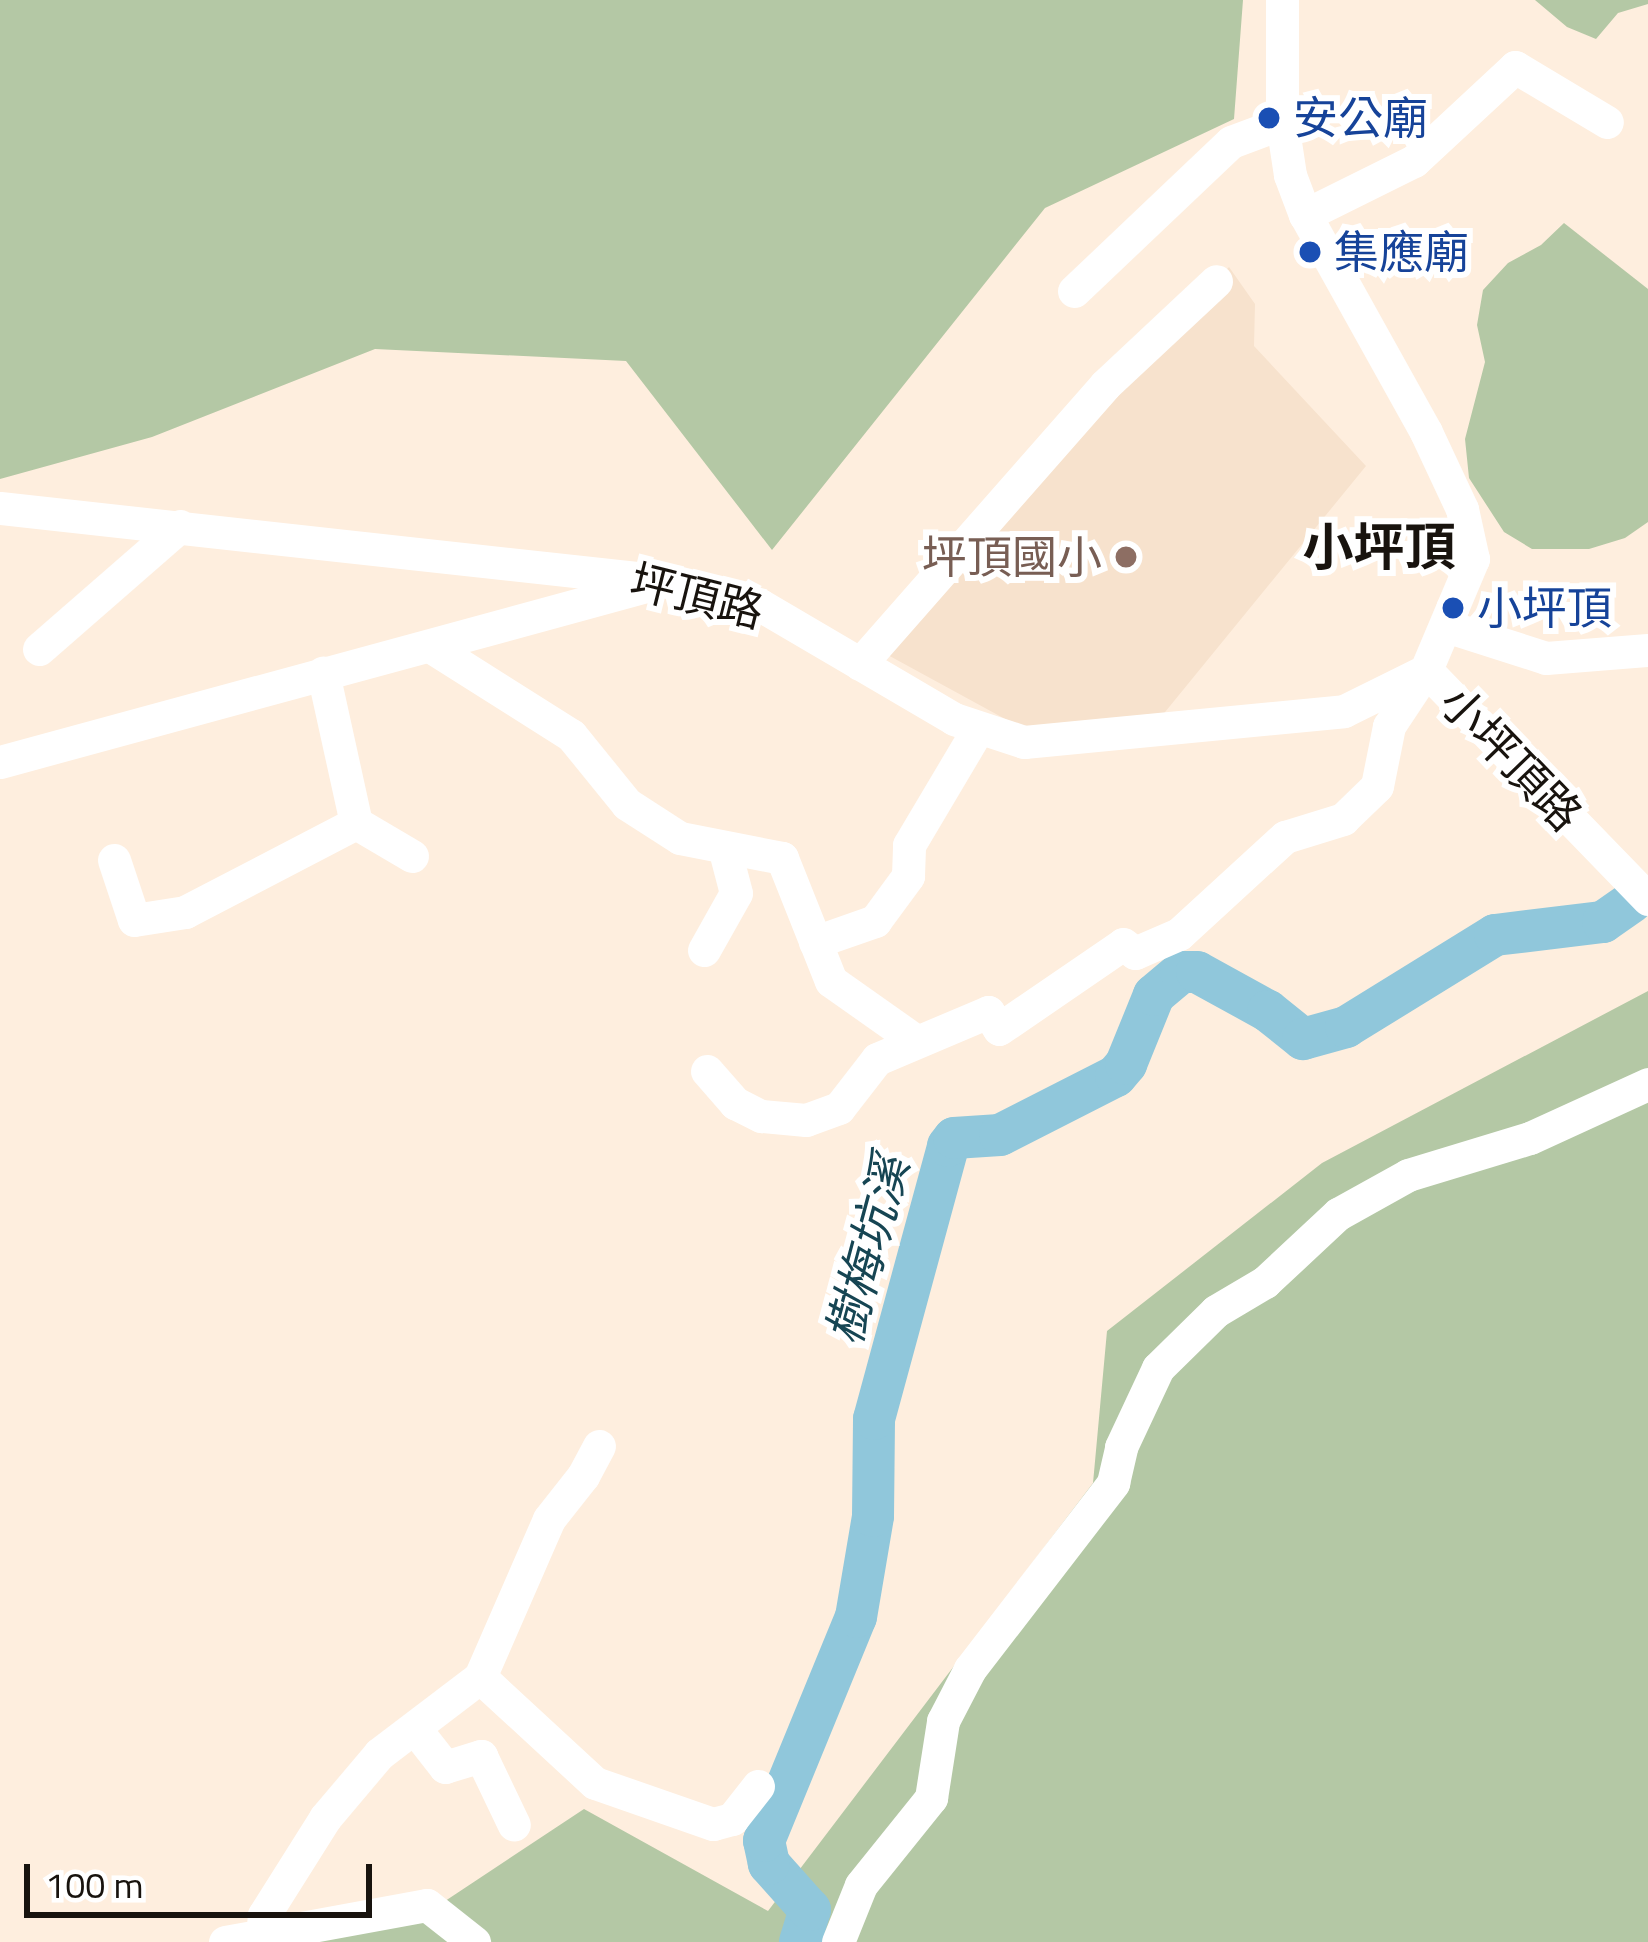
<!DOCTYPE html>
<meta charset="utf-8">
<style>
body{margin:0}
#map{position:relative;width:1648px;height:1942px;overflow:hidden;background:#feeede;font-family:"Titillium Web","Noto Sans TC",sans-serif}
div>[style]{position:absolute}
.built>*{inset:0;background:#f7e2cd}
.green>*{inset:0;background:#b4c8a5}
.river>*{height:42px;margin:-21px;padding:0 21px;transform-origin:21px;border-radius:21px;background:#90c7db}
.minor>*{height:33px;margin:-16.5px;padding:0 16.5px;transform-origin:16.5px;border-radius:16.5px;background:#fff}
.dots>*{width:33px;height:33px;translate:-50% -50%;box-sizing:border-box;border:6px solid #fff;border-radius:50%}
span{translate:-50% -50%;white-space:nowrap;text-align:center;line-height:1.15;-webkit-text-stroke:12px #fff;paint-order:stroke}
.transit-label{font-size:45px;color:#164399}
.left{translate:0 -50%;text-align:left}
.education-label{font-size:45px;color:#785e54}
.right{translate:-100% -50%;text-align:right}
.street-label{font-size:45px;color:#18130e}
.water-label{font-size:48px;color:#164553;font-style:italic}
.quarter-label{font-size:51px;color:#18130e;font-weight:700}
.scale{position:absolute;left:24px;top:1864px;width:348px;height:54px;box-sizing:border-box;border:6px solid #18130e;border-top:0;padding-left:15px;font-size:36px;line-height:42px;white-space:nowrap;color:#18130e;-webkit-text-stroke:9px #fff;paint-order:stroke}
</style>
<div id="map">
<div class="built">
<i style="clip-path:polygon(1229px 267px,1255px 304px,1254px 346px,1366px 466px,1161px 717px,1020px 727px,875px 648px)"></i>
</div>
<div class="green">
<i style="clip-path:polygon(0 0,1243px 0,1234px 119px,1045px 208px,772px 550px,626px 361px,375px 349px,152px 437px,0 479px)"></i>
<i style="clip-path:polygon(1535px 0,1648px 0,1648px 4px,1618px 13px,1596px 39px,1567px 27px)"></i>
<i style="clip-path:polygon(1564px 223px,1648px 289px,1648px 522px,1625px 538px,1589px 549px,1532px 549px,1504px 532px,1469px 478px,1465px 439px,1485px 362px,1477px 325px,1483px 290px,1508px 263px,1541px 245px)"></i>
<i style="clip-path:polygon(1648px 991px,1648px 1942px,281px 1942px,421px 1917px,584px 1809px,768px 1911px,1093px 1483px,1107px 1331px,1322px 1163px)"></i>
</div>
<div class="river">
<i style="left:800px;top:1942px;width:34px;rotate:-73deg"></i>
<i style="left:810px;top:1910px;width:62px;rotate:-131.7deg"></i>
<i style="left:769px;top:1864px;width:24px;rotate:-102deg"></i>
<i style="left:764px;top:1841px;width:242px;rotate:-67.7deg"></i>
<i style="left:856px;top:1617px;width:102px;rotate:-80.4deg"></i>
<i style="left:873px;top:1516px;width:97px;rotate:-89.4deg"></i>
<i style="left:874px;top:1419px;width:283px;rotate:-74.8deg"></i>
<i style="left:948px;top:1146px;width:10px;rotate:-53deg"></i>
<i style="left:954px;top:1138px;width:46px;rotate:-3.7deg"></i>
<i style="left:1000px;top:1135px;width:130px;rotate:-27deg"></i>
<i style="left:1116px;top:1076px;width:16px;rotate:-50deg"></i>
<i style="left:1126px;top:1064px;width:74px;rotate:-67.9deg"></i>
<i style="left:1154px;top:995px;width:35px;rotate:-40deg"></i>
<i style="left:1181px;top:972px;width:16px"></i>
<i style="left:1197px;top:972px;width:81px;rotate:28.8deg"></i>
<i style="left:1268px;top:1011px;width:45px;rotate:38.7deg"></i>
<i style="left:1303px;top:1039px;width:45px;rotate:-15.6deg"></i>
<i style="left:1346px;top:1027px;width:175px;rotate:-31.7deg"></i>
<i style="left:1495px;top:935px;width:109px;rotate:-6.9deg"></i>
<i style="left:1603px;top:922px;width:35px;rotate:-35deg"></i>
</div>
<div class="minor">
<i style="left:1305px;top:215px;width:122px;rotate:-26.4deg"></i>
<i style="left:1414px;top:161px;width:138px;rotate:-42.9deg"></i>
<i style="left:1515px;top:67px;width:107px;rotate:30.9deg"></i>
<i style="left:1074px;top:291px;width:216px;rotate:-43.5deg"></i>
<i style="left:1231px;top:142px;width:54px;rotate:-20.4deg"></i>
<i style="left:0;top:508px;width:668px;rotate:6.27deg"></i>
<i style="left:664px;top:581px;width:99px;rotate:14deg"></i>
<i style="left:760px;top:605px;width:225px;rotate:30.4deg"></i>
<i style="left:954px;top:719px;width:74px;rotate:18.2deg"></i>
<i style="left:1024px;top:742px;width:321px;rotate:-5.5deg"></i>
<i style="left:1344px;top:711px;width:84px;rotate:-26.3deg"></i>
<i style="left:1446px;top:626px;width:105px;rotate:17.7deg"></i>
<i style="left:1546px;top:658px;width:102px;rotate:-4.5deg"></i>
<i style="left:430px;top:646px;width:167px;rotate:32.3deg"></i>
<i style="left:571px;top:735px;width:89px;rotate:50.9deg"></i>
<i style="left:627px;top:804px;width:63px;rotate:32.7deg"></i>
<i style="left:680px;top:838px;width:104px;rotate:11.1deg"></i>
<i style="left:782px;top:858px;width:132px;rotate:68.3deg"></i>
<i style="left:831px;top:981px;width:104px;rotate:35.2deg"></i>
<i style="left:39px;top:649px;width:187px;rotate:-41.1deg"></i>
<i style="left:860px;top:664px;width:371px;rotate:-48.7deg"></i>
<i style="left:1105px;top:385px;width:152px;rotate:-43.1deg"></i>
<i style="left:1426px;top:670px;width:319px;rotate:45.9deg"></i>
<i style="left:0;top:762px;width:674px;rotate:-15.23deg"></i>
<i style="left:356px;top:823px;width:65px;rotate:30.5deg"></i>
<i style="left:114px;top:860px;width:63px;rotate:71.6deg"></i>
<i style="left:134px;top:920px;width:52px;rotate:-8.9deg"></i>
<i style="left:185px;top:912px;width:193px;rotate:-27.5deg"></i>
<i style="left:356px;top:823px;width:154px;rotate:-102.4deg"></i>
<i style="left:815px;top:942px;width:64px;rotate:-19.3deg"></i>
<i style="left:875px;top:921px;width:56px;rotate:-53.7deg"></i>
<i style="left:908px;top:876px;width:31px;rotate:-88deg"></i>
<i style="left:909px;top:845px;width:135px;rotate:-59.3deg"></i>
<i style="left:704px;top:950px;width:65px;rotate:-60.7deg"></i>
<i style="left:736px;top:893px;width:43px;rotate:-104.7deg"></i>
<i style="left:707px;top:1071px;width:43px;rotate:48.8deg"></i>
<i style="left:735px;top:1103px;width:29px;rotate:27deg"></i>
<i style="left:761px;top:1116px;width:45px;rotate:5.1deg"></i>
<i style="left:806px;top:1120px;width:35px;rotate:-20deg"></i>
<i style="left:839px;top:1108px;width:62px;rotate:-52.2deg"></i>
<i style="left:877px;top:1059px;width:121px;rotate:-22.9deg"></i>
<i style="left:988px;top:1012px;width:20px;rotate:57deg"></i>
<i style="left:999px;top:1029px;width:150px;rotate:-34.4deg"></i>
<i style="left:1123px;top:944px;width:15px;rotate:37deg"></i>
<i style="left:1135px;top:953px;width:48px;rotate:-23.4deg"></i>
<i style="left:1179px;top:934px;width:144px;rotate:-42.5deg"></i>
<i style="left:1285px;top:837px;width:61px;rotate:-17.2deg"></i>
<i style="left:1343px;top:819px;width:47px;rotate:-44.1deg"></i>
<i style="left:1377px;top:786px;width:61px;rotate:-78.7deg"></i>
<i style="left:1389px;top:726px;width:67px;rotate:-56.5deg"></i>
<i style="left:1426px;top:670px;width:121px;rotate:-67.1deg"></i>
<i style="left:1473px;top:559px;width:51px;rotate:-102.4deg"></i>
<i style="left:1462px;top:509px;width:85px;rotate:-115.1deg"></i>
<i style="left:1426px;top:432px;width:248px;rotate:-119.1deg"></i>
<i style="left:1305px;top:215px;width:43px;rotate:-110.6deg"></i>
<i style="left:1290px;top:175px;width:53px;rotate:-98.7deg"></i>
<i style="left:1282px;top:123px;width:123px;rotate:-90deg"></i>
<i style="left:480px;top:1677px;width:156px;rotate:42.7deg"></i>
<i style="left:595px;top:1783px;width:125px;rotate:19.2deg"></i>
<i style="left:713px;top:1824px;width:20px;rotate:-15deg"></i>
<i style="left:732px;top:1819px;width:42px;rotate:-51.8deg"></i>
<i style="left:416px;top:1730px;width:47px;rotate:51.9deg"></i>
<i style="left:445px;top:1767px;width:38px;rotate:-17deg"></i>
<i style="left:481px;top:1756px;width:76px;rotate:64.4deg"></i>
<i style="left:262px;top:1937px;width:22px;rotate:-85deg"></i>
<i style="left:264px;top:1915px;width:115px;rotate:-57.8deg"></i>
<i style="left:325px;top:1818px;width:84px;rotate:-49.8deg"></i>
<i style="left:379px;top:1754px;width:127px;rotate:-37.3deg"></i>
<i style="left:480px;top:1677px;width:172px;rotate:-66.4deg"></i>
<i style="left:549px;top:1519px;width:55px;rotate:-51.7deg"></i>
<i style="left:583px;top:1476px;width:34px;rotate:-62deg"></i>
<i style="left:225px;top:1942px;width:205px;rotate:-10.4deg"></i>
<i style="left:427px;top:1905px;width:60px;rotate:38.2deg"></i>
<i style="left:838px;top:1942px;width:61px;rotate:-68deg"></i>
<i style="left:861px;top:1885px;width:112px;rotate:-51.2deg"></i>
<i style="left:931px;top:1798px;width:78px;rotate:-81.1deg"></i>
<i style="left:943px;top:1721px;width:59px;rotate:-62.6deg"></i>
<i style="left:970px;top:1669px;width:235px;rotate:-52.4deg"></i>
<i style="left:1113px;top:1483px;width:37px;rotate:-77deg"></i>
<i style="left:1121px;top:1447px;width:87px;rotate:-64.9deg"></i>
<i style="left:1158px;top:1368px;width:81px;rotate:-44.5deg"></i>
<i style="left:1216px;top:1311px;width:57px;rotate:-30.6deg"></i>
<i style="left:1265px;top:1282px;width:100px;rotate:-43deg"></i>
<i style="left:1338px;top:1214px;width:80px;rotate:-29.1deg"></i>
<i style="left:1408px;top:1175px;width:127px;rotate:-16.9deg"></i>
<i style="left:1530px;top:1138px;width:130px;rotate:-24.6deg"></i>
</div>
<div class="dots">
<i style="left:1269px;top:118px;background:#1a4fb4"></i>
<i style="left:1310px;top:252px;background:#1a4fb4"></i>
<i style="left:1126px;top:557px;background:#8d6e63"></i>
<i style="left:1453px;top:608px;background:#1a4fb4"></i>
</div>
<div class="transit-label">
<span class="left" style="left:1293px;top:118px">安公廟</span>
<span class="left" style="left:1334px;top:252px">集應廟</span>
<span class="left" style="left:1477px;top:608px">小坪頂</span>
</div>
<div class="education-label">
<span class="right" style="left:1102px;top:557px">坪頂國小</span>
</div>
<div class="street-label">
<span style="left:697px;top:596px;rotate:14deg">坪頂路</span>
<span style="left:1511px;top:758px;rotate:46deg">小坪頂路</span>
</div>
<div class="water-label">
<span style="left:867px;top:1250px;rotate:-75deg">樹梅坑溪</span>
</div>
<div class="quarter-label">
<span style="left:1379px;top:546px">小坪頂</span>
</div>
<div class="scale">100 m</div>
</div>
